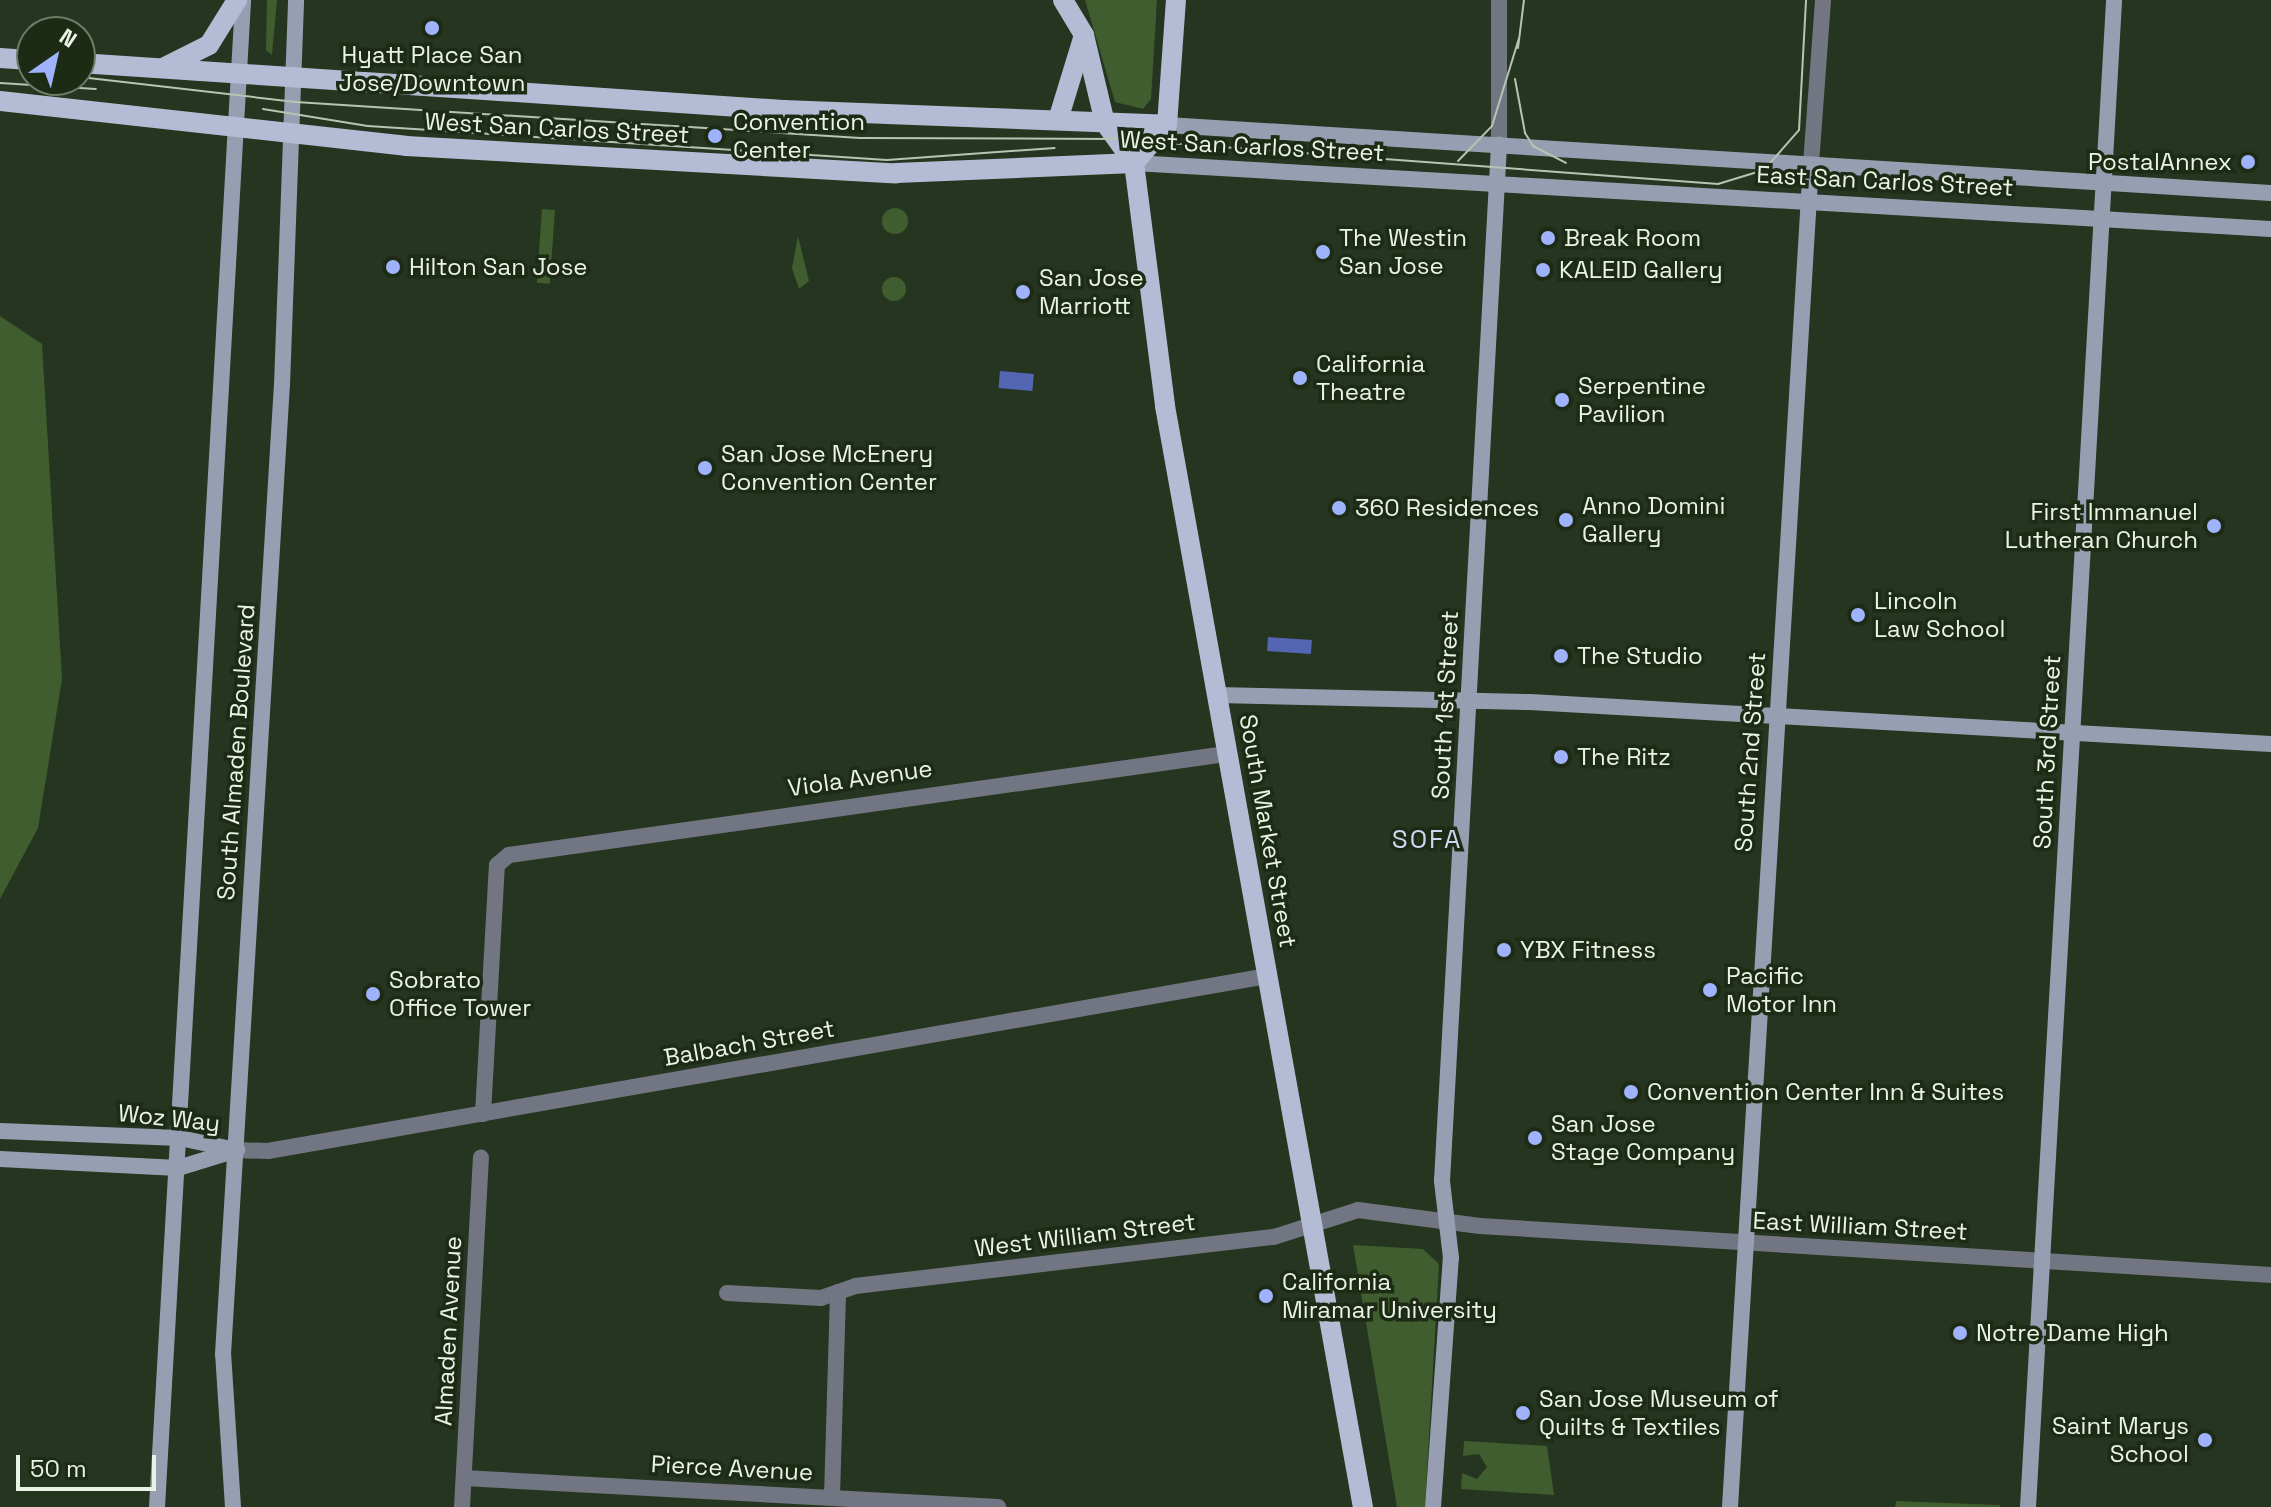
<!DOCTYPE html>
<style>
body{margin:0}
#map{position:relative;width:2271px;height:1507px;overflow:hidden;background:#26351f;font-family:"Space Grotesk",sans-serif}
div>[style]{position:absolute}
.green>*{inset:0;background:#3f5d2f;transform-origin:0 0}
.round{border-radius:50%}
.water>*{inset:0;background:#5465b3;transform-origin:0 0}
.street>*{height:16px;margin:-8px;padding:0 8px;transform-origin:8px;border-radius:8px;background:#727682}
.secondary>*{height:16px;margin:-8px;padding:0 8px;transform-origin:8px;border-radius:8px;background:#989eb1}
.primary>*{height:20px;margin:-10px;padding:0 10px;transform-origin:10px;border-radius:10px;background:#b4bcd5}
.tram>*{height:2px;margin:-1px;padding:0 1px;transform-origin:1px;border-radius:1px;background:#b9c3b3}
.dots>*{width:22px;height:22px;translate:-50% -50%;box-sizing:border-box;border:4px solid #1d2b15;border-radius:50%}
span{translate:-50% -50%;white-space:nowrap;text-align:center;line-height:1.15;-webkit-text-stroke:7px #1d2b15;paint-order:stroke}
.poi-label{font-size:24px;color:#eaf3e5}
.left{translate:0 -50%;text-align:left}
.right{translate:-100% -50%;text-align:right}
.street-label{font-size:24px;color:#eaf3e5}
.neighbourhood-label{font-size:26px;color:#ced6f2;letter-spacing:2px}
.north{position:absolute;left:16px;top:16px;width:80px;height:80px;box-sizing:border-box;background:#1d2b15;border:2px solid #6f7b68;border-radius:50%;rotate:34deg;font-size:22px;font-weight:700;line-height:32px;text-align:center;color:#eaf3e5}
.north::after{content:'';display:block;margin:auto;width:28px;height:36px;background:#9fb3fd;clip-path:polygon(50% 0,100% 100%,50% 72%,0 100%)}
.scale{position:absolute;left:16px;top:1455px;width:140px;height:36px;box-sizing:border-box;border:4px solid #eaf3e5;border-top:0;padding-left:10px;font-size:24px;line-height:28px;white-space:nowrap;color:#eaf3e5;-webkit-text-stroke:6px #1d2b15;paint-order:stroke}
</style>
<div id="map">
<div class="green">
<i style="clip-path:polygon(267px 0,277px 0,272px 55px,266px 50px)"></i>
<i style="clip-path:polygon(1085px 0,1157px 0,1151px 99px,1143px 109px,1115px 102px)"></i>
<i class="round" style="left:882px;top:208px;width:26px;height:26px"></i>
<i style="left:542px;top:209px;width:13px;height:74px;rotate:4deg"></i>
<i style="clip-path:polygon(798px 236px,809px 281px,799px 289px,792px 268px)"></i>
<i class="round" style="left:882px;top:277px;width:24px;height:24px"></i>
<i style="clip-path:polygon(0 316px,42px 344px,62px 679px,38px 828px,0 899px)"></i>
<i style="clip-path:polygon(1353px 1245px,1423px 1249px,1439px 1264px,1425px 1507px,1397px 1507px)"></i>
<i style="clip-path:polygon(1464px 1441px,1547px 1446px,1554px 1495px,1461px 1489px,1462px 1473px,1477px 1479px,1487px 1467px,1479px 1454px,1463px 1456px)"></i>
<i style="clip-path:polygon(1896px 1501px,2000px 1505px,2000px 1507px,1895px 1507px)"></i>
</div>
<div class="water">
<i style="left:1000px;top:371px;width:34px;height:17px;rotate:5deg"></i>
<i style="left:1268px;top:637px;width:44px;height:14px;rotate:4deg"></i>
<i style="clip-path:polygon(1590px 943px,1621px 945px,1625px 954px,1590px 955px)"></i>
</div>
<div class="street">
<i style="left:1499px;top:0;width:145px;rotate:90deg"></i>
<i style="left:1811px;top:164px;width:164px;rotate:-85.8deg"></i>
<i style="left:483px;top:1114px;width:249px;rotate:-86.8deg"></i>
<i style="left:497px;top:865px;width:16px;rotate:-40deg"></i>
<i style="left:509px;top:855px;width:724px;rotate:-8.02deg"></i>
<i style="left:237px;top:1150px;width:31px;rotate:2deg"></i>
<i style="left:268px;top:1151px;width:1015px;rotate:-9.93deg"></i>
<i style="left:727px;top:1293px;width:94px;rotate:3deg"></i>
<i style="left:821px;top:1298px;width:36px;rotate:-19deg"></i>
<i style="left:855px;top:1286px;width:422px;rotate:-6.7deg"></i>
<i style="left:1274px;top:1237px;width:88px;rotate:-17.8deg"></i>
<i style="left:1358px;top:1210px;width:123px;rotate:7.5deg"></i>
<i style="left:1480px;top:1226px;width:793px;rotate:3.54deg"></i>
<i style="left:464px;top:1478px;width:535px;rotate:3.11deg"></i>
<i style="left:832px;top:1496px;width:204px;rotate:-88.3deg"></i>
<i style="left:462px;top:1507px;width:350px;rotate:-86.9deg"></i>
</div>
<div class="secondary">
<i style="left:1167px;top:125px;width:1106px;rotate:3.52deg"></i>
<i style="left:1134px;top:163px;width:1139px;rotate:3.32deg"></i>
<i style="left:1217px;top:695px;width:313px;rotate:1.3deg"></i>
<i style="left:1530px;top:702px;width:742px;rotate:3.24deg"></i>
<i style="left:0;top:1131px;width:180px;rotate:2.2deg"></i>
<i style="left:180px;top:1138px;width:57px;rotate:12.1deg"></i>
<i style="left:0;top:1159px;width:178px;rotate:2.9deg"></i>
<i style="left:178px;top:1168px;width:62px;rotate:-17deg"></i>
<i style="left:157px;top:1507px;width:1509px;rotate:-86.73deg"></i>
<i style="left:233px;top:1507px;width:153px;rotate:-93.7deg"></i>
<i style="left:223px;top:1354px;width:971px;rotate:-86.52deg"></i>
<i style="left:282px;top:385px;width:385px;rotate:-87.9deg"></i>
<i style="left:1433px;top:1507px;width:250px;rotate:-85.9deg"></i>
<i style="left:1451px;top:1258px;width:78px;rotate:-96.7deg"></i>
<i style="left:1442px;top:1181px;width:1038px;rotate:-86.85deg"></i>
<i style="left:1730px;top:1507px;width:1345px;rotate:-86.55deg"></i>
<i style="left:2028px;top:1507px;width:1509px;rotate:-86.73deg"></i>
</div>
<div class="primary">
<i style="left:1063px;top:0;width:41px;rotate:59deg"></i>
<i style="left:1084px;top:35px;width:90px;rotate:76.6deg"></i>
<i style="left:1105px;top:123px;width:49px;rotate:54.1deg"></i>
<i style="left:1134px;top:163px;width:245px;rotate:82.7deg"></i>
<i style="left:1165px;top:406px;width:1119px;rotate:79.81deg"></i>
<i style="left:0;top:58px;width:32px;rotate:4deg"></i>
<i style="left:80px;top:63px;width:705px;rotate:3.82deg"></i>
<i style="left:783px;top:110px;width:384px;rotate:2.2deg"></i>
<i style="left:165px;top:67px;width:49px;rotate:-26.6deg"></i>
<i style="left:209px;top:45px;width:53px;rotate:-58.1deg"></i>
<i style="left:0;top:101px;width:408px;rotate:6.3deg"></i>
<i style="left:406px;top:146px;width:491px;rotate:3.2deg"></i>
<i style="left:896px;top:173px;width:238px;rotate:-2.4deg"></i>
<i style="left:1058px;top:120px;width:89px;rotate:-73deg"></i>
<i style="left:1134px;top:163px;width:50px;rotate:-49deg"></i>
<i style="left:1167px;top:125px;width:125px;rotate:-85.9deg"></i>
</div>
<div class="tram">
<i style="left:1518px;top:48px;width:48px;rotate:-82.9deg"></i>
<i style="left:80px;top:77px;width:217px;rotate:6.6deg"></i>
<i style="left:296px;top:102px;width:565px;rotate:3.65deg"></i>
<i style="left:860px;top:138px;width:256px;rotate:0.2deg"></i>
<i style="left:1116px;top:139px;width:604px;rotate:4.27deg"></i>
<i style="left:1718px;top:184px;width:48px;rotate:-16.9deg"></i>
<i style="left:1764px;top:170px;width:53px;rotate:-48.8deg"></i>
<i style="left:1799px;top:130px;width:130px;rotate:-86.9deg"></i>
<i style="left:1515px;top:79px;width:55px;rotate:79.5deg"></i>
<i style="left:1525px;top:133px;width:15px;rotate:58deg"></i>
<i style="left:1533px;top:146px;width:37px;rotate:27deg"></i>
<i style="left:0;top:83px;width:96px;rotate:3.6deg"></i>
<i style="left:263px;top:109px;width:106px;rotate:9.2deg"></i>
<i style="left:368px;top:126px;width:520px;rotate:3.75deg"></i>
<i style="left:887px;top:160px;width:168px;rotate:-4.1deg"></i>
<i style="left:1458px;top:161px;width:49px;rotate:-45.8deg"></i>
<i style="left:1492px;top:126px;width:92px;rotate:-72.9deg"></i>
</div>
<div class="dots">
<i style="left:432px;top:28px;background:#9fb3fd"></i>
<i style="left:715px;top:136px;background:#9fb3fd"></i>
<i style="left:2248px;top:162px;background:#9fb3fd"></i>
<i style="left:1548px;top:238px;background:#9fb3fd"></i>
<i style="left:1323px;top:252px;background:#9fb3fd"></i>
<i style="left:393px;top:267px;background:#9fb3fd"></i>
<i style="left:1543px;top:270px;background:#9fb3fd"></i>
<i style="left:1023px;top:292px;background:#9fb3fd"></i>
<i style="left:1300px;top:378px;background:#9fb3fd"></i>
<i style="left:1562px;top:400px;background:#9fb3fd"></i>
<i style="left:705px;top:468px;background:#9fb3fd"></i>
<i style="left:1339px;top:508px;background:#9fb3fd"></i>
<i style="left:1566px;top:520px;background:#9fb3fd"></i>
<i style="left:2214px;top:526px;background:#9fb3fd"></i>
<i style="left:1858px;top:615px;background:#9fb3fd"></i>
<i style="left:1561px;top:656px;background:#9fb3fd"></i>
<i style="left:1561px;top:757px;background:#9fb3fd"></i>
<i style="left:1504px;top:950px;background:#9fb3fd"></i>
<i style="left:1710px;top:990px;background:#9fb3fd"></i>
<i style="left:373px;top:994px;background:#9fb3fd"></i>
<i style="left:1631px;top:1092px;background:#9fb3fd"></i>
<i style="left:1535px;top:1138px;background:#9fb3fd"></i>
<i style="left:1266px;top:1296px;background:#9fb3fd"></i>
<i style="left:1960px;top:1333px;background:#9fb3fd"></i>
<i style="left:1523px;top:1413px;background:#9fb3fd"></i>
<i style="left:2205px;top:1440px;background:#9fb3fd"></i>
</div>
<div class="poi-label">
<span style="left:432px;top:69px">Hyatt Place San<br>Jose/Downtown</span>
<span class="left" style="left:733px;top:136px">Convention<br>Center</span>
<span class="right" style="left:2232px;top:162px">PostalAnnex</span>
<span class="left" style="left:1339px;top:252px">The Westin<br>San Jose</span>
<span class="left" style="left:1564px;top:238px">Break Room</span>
<span class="left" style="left:409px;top:267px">Hilton San Jose</span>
<span class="left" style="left:1559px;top:270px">KALEID Gallery</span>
<span class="left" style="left:1039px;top:292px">San Jose<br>Marriott</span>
<span class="left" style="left:1316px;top:378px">California<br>Theatre</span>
<span class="left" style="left:1578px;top:400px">Serpentine<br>Pavilion</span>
<span class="left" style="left:721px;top:468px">San Jose McEnery<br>Convention Center</span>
<span class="left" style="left:1582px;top:520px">Anno Domini<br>Gallery</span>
<span class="left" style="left:1355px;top:508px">360 Residences</span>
<span class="right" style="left:2198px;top:526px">First Immanuel<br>Lutheran Church</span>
<span class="left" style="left:1874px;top:615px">Lincoln<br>Law School</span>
<span class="left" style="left:1577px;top:656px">The Studio</span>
<span class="left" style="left:1577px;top:757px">The Ritz</span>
<span class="left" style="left:1520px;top:950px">YBX Fitness</span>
<span class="left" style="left:1726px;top:990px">Pacific<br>Motor Inn</span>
<span class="left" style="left:389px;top:994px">Sobrato<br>Office Tower</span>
<span class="left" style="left:1647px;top:1092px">Convention Center Inn &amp; Suites</span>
<span class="left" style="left:1551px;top:1138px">San Jose<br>Stage Company</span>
<span class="left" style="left:1282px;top:1296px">California<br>Miramar University</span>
<span class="left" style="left:1976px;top:1333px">Notre Dame High</span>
<span class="left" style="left:1539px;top:1413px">San Jose Museum of<br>Quilts &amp; Textiles</span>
<span class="right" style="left:2189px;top:1440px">Saint Marys<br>School</span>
</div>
<div class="street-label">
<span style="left:557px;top:128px;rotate:3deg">West San Carlos Street</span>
<span style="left:1252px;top:146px;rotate:3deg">West San Carlos Street</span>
<span style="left:1885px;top:181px;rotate:3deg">East San Carlos Street</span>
<span style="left:1445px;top:705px;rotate:-87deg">South 1st Street</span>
<span style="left:236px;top:752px;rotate:-86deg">South Almaden Boulevard</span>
<span style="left:1750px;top:752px;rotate:-86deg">South 2nd Street</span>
<span style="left:2047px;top:752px;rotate:-87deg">South 3rd Street</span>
<span style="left:860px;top:778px;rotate:-8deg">Viola Avenue</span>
<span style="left:1268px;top:831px;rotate:80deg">South Market Street</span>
<span style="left:749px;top:1043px;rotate:-10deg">Balbach Street</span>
<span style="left:169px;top:1118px;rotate:6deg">Woz Way</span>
<span style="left:1860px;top:1226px;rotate:3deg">East William Street</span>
<span style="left:1085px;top:1235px;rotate:-7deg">West William Street</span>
<span style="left:448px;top:1331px;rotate:-87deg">Almaden Avenue</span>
<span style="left:732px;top:1468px;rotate:3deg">Pierce Avenue</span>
</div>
<div class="neighbourhood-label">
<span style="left:1427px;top:840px">SOFA</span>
</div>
<div class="north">N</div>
<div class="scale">50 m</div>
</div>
